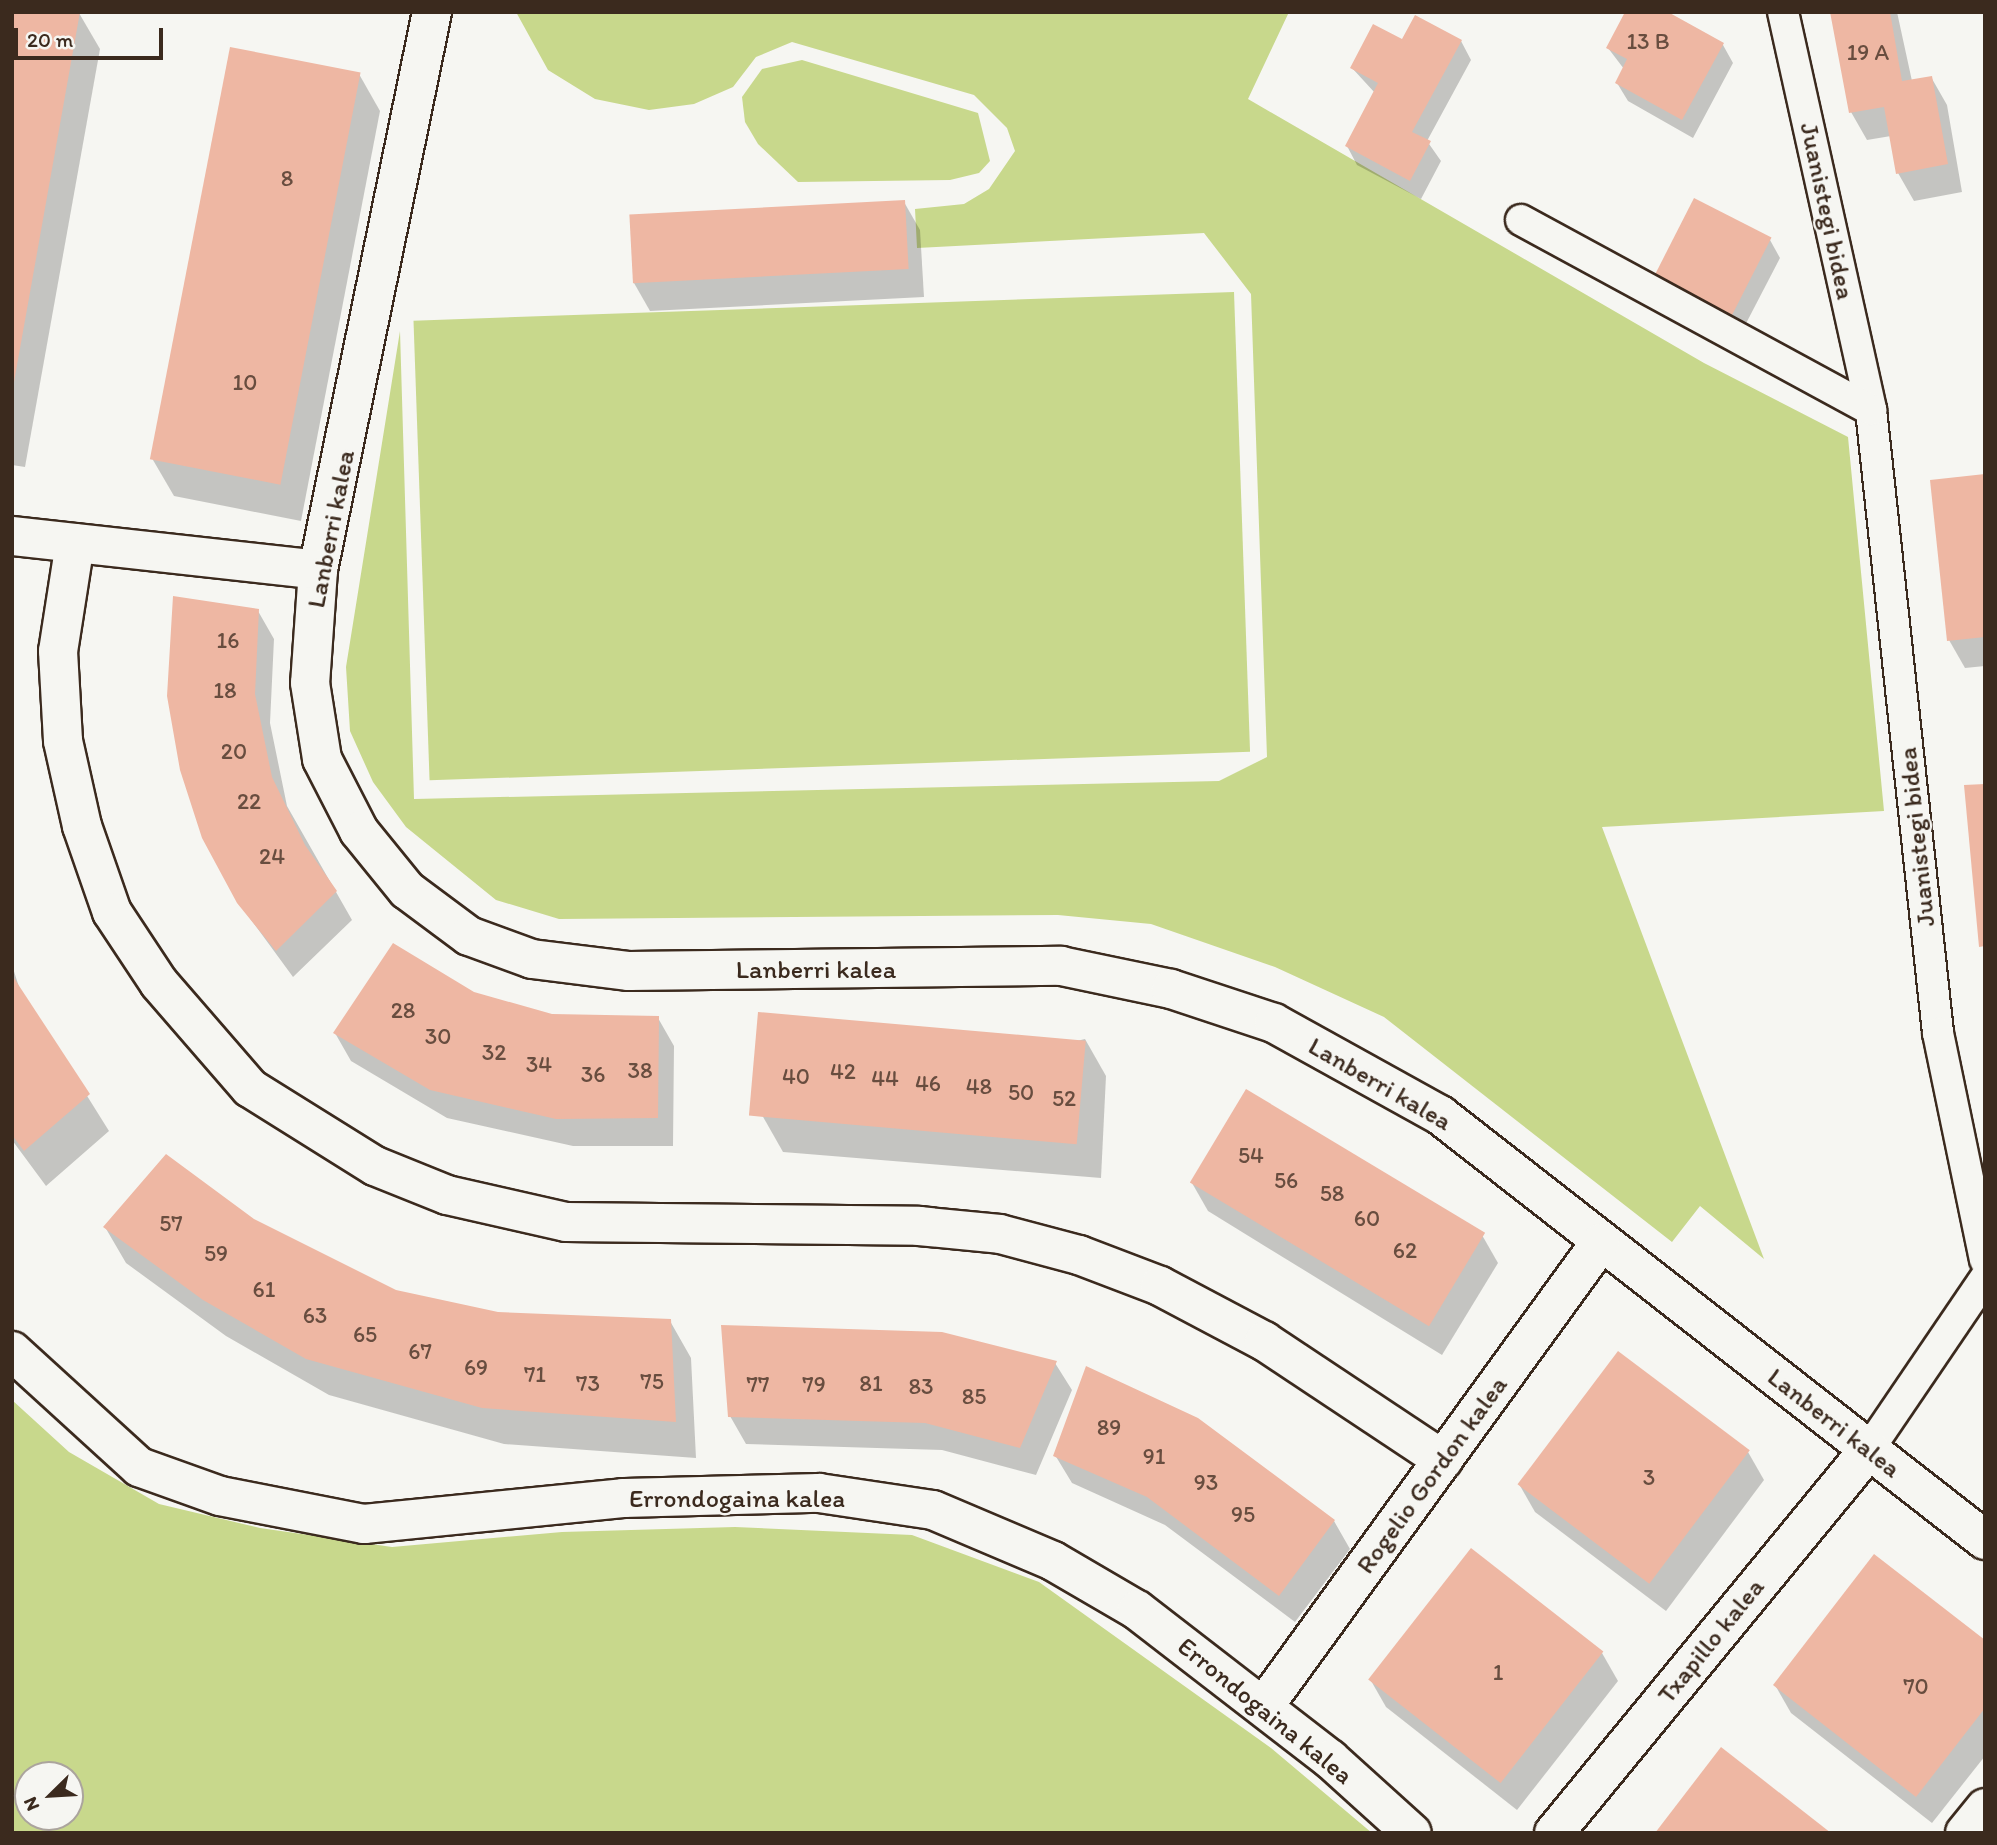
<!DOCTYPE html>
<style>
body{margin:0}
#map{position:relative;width:1997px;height:1845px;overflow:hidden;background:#f6f6f2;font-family:Itim,sans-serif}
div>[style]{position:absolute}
.green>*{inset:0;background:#c8d88c;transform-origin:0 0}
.shadow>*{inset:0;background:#0003}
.building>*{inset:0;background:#eeb7a3;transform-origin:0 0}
.roads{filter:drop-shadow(2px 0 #3b2a1e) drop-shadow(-2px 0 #3b2a1e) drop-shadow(0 2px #3b2a1e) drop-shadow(0 -2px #3b2a1e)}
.service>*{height:30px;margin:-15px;padding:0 15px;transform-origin:15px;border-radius:15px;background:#f6f6f2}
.minor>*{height:38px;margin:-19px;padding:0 19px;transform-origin:19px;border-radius:19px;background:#f6f6f2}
span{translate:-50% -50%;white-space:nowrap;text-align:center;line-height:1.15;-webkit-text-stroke:5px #f6f6f2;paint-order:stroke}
.number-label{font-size:23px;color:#684d3f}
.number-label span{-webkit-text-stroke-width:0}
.street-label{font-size:26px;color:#3b2a1e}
.frame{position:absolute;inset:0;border:14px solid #3b2a1e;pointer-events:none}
.north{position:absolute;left:14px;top:1761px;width:70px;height:70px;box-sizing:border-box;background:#f6f6f2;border:2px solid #aba49d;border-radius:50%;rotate:246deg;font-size:19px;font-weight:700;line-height:28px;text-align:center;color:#3b2a1e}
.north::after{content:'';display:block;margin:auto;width:24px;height:32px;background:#3b2a1e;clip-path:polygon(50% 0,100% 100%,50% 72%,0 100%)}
.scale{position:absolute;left:14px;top:28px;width:149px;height:32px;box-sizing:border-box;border:4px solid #3b2a1e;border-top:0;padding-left:9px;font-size:21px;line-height:24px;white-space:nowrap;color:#3b2a1e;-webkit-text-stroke:5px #f6f6f2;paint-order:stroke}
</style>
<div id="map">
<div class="green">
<i style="clip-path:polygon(516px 12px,1289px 12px,1248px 99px,1704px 363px,1848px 437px,1884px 811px,1602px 827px,1764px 1259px,1700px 1206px,1672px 1242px,1384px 1017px,1275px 967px,1151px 924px,1058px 915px,559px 919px,496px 900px,406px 827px,373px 782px,350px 731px,346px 667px,400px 331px,414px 799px,1219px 781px,1267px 757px,1251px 294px,1204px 233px,917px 248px,915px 209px,964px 204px,989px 189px,1015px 151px,1007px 128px,974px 95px,792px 42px,756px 57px,733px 87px,694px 104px,649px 110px,595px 99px,548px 70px)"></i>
<i style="clip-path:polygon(802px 60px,978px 113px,990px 161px,979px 173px,950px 180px,798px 182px,758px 144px,745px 122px,742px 97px,762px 69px)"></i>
<i style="left:1234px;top:292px;width:460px;height:821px;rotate:88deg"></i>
<i style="clip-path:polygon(evenodd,12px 1400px,69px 1452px,159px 1504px,260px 1528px,392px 1547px,562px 1532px,735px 1527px,912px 1535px,1039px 1582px,1271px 1748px,1372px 1833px,12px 1833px,12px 1400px,28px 1775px,70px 1775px,70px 1817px,28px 1817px,28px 1775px)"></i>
</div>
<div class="shadow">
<i style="clip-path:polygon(12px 12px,79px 13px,100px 49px,25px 467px,12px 465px)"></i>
<i style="clip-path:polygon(1832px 12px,1897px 12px,1912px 81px,1931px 77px,1947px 105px,1962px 192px,1914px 201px,1898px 173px,1891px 136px,1867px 140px,1851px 112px)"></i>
<i style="clip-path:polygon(1461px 41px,1471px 60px,1427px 141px,1441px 161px,1421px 199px,1357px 165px,1347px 146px,1375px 93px,1352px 68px,1403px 42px)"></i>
<i style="clip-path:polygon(1723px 45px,1733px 63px,1693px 138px,1628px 101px,1617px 83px,1624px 69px,1608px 48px)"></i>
<i style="clip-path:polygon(359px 74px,380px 111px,301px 521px,174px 496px,153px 460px)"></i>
<i style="clip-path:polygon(904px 202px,920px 230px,924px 297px,650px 311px,634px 283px)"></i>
<i style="clip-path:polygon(1770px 240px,1780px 258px,1740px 335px,1666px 297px)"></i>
<i style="clip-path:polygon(1985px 476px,1985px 666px,1965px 668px,1949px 640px)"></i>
<i style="clip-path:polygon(258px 611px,274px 639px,270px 723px,287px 806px,352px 920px,293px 977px,238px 902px)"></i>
<i style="clip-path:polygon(12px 965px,19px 987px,109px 1131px,46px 1186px,12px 1140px)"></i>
<i style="clip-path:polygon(474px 993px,552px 1016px,658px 1018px,674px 1046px,673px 1146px,573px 1146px,447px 1118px,351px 1061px,335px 1033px)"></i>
<i style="clip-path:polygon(1085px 1039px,1106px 1076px,1101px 1178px,783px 1152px,762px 1115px)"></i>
<i style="clip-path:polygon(1192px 1183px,1482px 1235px,1498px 1263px,1442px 1355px,1208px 1211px)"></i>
<i style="clip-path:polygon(253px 1221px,395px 1292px,498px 1314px,670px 1321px,691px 1358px,696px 1458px,504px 1444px,329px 1395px,226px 1336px,126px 1263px,105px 1227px)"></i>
<i style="clip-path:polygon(1055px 1363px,1072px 1390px,1036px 1475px,942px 1450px,746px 1444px,730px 1416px)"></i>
<i style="clip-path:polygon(1197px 1420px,1334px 1521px,1350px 1549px,1295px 1622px,1165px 1525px,1072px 1483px,1055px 1455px)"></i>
<i style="clip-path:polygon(1748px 1452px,1764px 1480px,1666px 1611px,1535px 1512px,1519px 1484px)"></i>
<i style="clip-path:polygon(1985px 1642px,1985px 1756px,1932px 1823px,1791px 1713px,1775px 1685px)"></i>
<i style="clip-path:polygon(1602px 1653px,1618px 1681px,1517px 1810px,1386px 1707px,1370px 1679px)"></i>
</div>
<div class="building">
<i style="clip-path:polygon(12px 12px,80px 12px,14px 382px,12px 381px)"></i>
<i style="clip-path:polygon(1625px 12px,1668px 12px,1724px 43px,1682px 120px,1615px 83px,1627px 59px,1606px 48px)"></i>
<i style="clip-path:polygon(1830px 12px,1890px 12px,1902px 81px,1932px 76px,1948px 164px,1896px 174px,1884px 107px,1849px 113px)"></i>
<i style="clip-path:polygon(1415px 15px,1462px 40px,1412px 132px,1431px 141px,1410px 181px,1345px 146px,1378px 83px,1350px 68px,1373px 24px,1402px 39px)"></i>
<i style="left:230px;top:47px;width:133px;height:420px;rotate:11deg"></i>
<i style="left:1694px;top:198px;width:87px;height:90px;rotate:27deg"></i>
<i style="left:905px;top:200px;width:69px;height:276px;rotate:87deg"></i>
<i style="clip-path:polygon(1985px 474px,1985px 637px,1947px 641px,1930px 480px)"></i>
<i style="clip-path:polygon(173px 596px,259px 609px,255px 694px,272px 777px,305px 845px,337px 891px,276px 951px,237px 903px,202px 838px,180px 770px,167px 696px)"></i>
<i style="clip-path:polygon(1985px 784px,1985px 946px,1979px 947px,1964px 785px)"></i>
<i style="clip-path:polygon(393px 943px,474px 992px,552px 1014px,659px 1016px,658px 1118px,556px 1119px,430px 1090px,333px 1033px)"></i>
<i style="clip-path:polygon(12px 975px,90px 1094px,24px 1151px,12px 1135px)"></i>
<i style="left:758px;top:1012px;width:329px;height:104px;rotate:5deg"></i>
<i style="left:1246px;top:1089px;width:279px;height:109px;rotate:31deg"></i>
<i style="clip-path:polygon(166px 1154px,254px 1219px,396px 1290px,498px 1312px,671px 1319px,676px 1422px,482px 1408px,306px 1359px,203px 1300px,103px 1227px)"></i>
<i style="clip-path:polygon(721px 1325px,942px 1332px,1057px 1361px,1020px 1448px,925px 1423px,728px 1417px)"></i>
<i style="left:1618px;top:1351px;width:165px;height:167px;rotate:37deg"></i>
<i style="clip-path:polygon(1086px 1366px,1198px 1418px,1335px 1520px,1279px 1596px,1147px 1497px,1053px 1456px)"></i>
<i style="left:1471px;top:1548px;width:168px;height:167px;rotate:38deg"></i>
<i style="clip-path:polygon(1874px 1554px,1985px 1640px,1985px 1708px,1916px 1797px,1773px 1685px)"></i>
<i style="clip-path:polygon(1721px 1747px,1831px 1833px,1655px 1833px)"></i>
</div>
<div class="roads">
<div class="service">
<i style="left:1783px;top:12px;width:408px;rotate:77.5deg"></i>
<i style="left:1871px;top:410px;width:627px;rotate:83.86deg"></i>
<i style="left:1938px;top:1033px;width:232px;rotate:78.3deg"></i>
<i style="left:1521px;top:220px;width:398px;rotate:28.5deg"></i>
<i style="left:1869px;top:1449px;width:207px;rotate:-55.8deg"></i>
</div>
<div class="minor">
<i style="left:432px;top:12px;width:570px;rotate:101.55deg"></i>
<i style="left:318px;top:570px;width:113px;rotate:94deg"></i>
<i style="left:310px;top:683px;width:77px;rotate:81deg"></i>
<i style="left:322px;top:759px;width:81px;rotate:62.8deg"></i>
<i style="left:359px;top:831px;width:76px;rotate:50.9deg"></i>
<i style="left:407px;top:890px;width:77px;rotate:36.6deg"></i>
<i style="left:469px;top:936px;width:67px;rotate:20.1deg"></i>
<i style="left:532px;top:959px;width:98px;rotate:7.1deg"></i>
<i style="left:629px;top:971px;width:432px;rotate:-0.7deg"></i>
<i style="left:1061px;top:966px;width:112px;rotate:11.8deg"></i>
<i style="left:1171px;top:989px;width:108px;rotate:18.3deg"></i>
<i style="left:1274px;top:1023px;width:190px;rotate:29deg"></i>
<i style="left:1440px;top:1115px;width:691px;rotate:37.95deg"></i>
<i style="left:12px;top:536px;width:308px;rotate:6.3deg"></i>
<i style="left:75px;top:543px;width:109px;rotate:98.9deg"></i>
<i style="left:58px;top:651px;width:90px;rotate:86.8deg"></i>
<i style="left:63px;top:741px;width:87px;rotate:77.4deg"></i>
<i style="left:82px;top:826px;width:91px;rotate:70.8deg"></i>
<i style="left:112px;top:912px;width:85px;rotate:56.5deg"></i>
<i style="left:159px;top:983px;width:139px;rotate:49.1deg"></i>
<i style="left:250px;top:1088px;width:147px;rotate:32deg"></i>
<i style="left:375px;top:1166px;width:78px;rotate:21.9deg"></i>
<i style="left:447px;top:1195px;width:122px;rotate:12.8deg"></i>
<i style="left:566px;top:1222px;width:353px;rotate:0.6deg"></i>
<i style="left:919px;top:1226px;width:81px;rotate:5.6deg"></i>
<i style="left:1000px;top:1234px;width:82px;rotate:14.9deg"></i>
<i style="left:1079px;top:1255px;width:87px;rotate:20.9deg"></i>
<i style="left:1160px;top:1286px;width:118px;rotate:27.9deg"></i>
<i style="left:1264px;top:1341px;width:215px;rotate:33.6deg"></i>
<i style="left:12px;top:1351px;width:172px;rotate:42.4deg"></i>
<i style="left:139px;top:1467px;width:86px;rotate:19.7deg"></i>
<i style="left:220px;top:1496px;width:147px;rotate:11deg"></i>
<i style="left:364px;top:1524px;width:260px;rotate:-5.7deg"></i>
<i style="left:623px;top:1498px;width:196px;rotate:-1.5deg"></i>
<i style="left:819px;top:1493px;width:115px;rotate:8.5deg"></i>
<i style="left:933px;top:1510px;width:130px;rotate:23deg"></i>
<i style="left:1053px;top:1561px;width:97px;rotate:30.3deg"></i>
<i style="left:1137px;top:1610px;width:244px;rotate:37.7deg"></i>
<i style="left:1330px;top:1759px;width:110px;rotate:42.1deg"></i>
<i style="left:1264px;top:1706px;width:572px;rotate:-54.03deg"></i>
<i style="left:1554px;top:1833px;width:497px;rotate:-50.6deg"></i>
<i style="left:1965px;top:1833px;width:32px;rotate:-51deg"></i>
</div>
</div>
<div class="number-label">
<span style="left:1648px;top:41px">13 B</span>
<span style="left:1868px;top:52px">19 A</span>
<span style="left:287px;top:178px">8</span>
<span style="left:245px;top:382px">10</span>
<span style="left:228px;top:640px">16</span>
<span style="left:225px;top:690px">18</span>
<span style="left:234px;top:751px">20</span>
<span style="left:249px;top:801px">22</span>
<span style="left:272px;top:856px">24</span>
<span style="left:403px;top:1010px">28</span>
<span style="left:438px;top:1036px">30</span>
<span style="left:494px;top:1052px">32</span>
<span style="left:539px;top:1064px">34</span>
<span style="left:640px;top:1070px">38</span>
<span style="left:843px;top:1071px">42</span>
<span style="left:593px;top:1074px">36</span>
<span style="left:796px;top:1076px">40</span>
<span style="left:885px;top:1078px">44</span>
<span style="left:928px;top:1083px">46</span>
<span style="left:979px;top:1086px">48</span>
<span style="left:1021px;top:1092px">50</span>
<span style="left:1064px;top:1098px">52</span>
<span style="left:1251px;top:1155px">54</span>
<span style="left:1286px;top:1180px">56</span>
<span style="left:1332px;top:1193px">58</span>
<span style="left:1367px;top:1218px">60</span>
<span style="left:171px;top:1223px">57</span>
<span style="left:1405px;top:1250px">62</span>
<span style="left:216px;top:1253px">59</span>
<span style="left:264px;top:1289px">61</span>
<span style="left:315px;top:1315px">63</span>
<span style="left:365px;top:1334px">65</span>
<span style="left:420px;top:1351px">67</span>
<span style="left:476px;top:1367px">69</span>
<span style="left:535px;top:1374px">71</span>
<span style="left:652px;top:1381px">75</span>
<span style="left:588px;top:1383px">73</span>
<span style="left:871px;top:1383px">81</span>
<span style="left:758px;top:1384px">77</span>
<span style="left:814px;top:1384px">79</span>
<span style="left:921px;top:1386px">83</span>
<span style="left:974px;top:1396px">85</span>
<span style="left:1109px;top:1427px">89</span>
<span style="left:1154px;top:1456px">91</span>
<span style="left:1649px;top:1477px">3</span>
<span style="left:1206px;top:1482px">93</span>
<span style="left:1243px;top:1514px">95</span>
<span style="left:1498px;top:1672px">1</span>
<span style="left:1916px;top:1686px">70</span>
</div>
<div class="street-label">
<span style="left:1827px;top:211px;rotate:78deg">Juanistegi bidea</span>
<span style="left:331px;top:529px;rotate:-79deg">Lanberri kalea</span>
<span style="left:1917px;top:837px;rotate:-96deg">Juanistegi bidea</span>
<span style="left:816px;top:970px">Lanberri kalea</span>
<span style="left:1380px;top:1084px;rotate:30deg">Lanberri kalea</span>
<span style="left:1834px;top:1423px;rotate:38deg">Lanberri kalea</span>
<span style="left:1432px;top:1475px;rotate:-54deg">Rogelio Gordon kalea</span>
<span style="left:737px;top:1499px">Errondogaina kalea</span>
<span style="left:1711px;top:1641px;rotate:-51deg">Txapillo kalea</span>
<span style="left:1265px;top:1711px;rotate:39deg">Errondogaina kalea</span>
</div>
<div class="frame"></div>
<div class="north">N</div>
<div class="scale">20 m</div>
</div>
